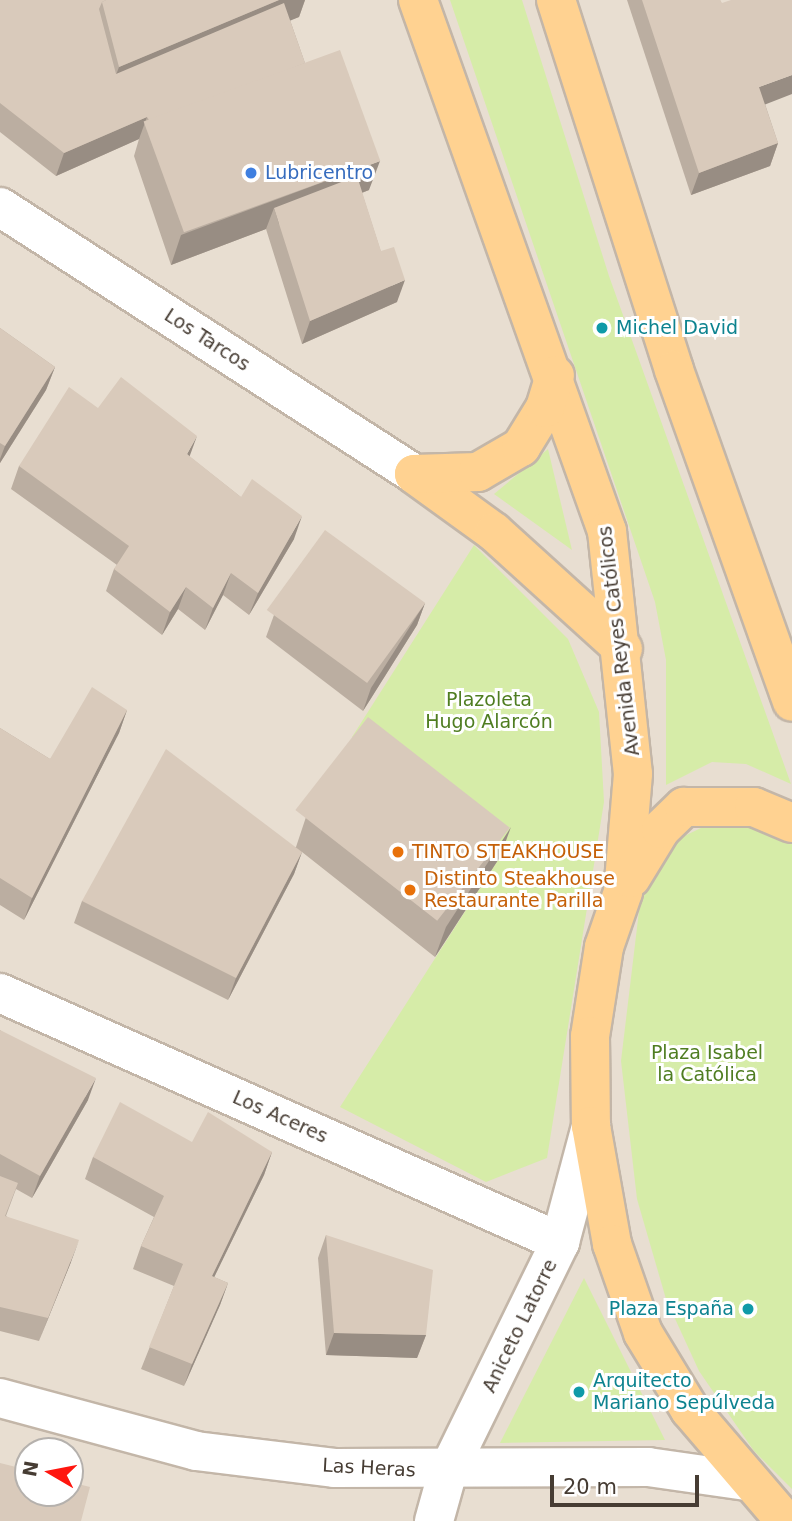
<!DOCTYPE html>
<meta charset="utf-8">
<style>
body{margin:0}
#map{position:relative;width:792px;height:1521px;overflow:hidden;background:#f4ede3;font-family:"DejaVu Sans",sans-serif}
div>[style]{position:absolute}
.residential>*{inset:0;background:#e8ded1}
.green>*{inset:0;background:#d6eca8}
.roads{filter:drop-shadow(2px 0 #c3b6a8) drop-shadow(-2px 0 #c3b6a8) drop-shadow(0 2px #c3b6a8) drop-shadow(0 -2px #c3b6a8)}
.minor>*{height:38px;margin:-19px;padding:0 19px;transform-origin:19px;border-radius:19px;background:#fff}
.major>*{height:38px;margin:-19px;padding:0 19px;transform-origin:19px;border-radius:19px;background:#ffd291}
.wall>*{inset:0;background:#bbaea1}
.shaded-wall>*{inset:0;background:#988d83}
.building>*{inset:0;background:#d9cabb;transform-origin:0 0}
.dots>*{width:19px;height:19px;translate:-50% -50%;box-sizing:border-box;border:4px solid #fff;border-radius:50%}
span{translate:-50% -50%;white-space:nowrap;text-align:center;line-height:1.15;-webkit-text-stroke:6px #fff;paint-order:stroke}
.shop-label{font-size:19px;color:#366cbe}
.left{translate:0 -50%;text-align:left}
.culture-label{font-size:19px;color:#0d838f}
.right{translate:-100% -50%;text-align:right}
.street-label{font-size:19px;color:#463c33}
.park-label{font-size:19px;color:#4f7d21}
.food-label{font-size:19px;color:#c56008}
.north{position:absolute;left:14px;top:1437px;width:70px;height:70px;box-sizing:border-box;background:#fff;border:2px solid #b5b1ad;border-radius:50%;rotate:280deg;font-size:19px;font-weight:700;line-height:28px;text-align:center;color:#463c33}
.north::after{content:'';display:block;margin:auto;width:24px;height:32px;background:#ff160f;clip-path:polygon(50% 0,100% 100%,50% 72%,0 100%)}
.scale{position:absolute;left:550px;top:1475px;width:149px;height:32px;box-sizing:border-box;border:4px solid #463c33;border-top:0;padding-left:9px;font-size:21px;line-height:24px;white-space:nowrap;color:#463c33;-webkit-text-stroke:5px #fff;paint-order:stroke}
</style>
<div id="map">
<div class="residential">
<i style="clip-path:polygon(evenodd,0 0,792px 0,792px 1521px,0 1521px,0 0,28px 1451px,70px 1451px,70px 1493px,28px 1493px,28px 1451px)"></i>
</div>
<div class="green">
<i style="clip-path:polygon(450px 0,522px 0,609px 276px,791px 784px,746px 764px,712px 762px,666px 785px,666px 660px,655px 602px)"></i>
<i style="clip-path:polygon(548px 449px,572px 550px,494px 494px)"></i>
<i style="clip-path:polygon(474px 545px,568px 639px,599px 712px,604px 802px,547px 1158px,486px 1182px,340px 1107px,505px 849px,352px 737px)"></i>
<i style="clip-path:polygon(741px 824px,792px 844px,792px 1489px,754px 1451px,699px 1371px,666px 1299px,637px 1199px,621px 1061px,639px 911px,653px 868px,672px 842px,705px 826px)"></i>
<i style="clip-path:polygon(584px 1278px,665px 1440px,500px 1443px)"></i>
</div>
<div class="roads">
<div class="minor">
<i style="left:0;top:207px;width:493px;rotate:32.8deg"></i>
<i style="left:0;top:993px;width:613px;rotate:23.97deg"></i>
<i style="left:0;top:1398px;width:203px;rotate:15.1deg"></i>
<i style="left:196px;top:1451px;width:139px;rotate:7deg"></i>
<i style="left:334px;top:1468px;width:314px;rotate:-0.2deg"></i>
<i style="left:648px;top:1467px;width:99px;rotate:8.1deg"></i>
<i style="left:434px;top:1521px;width:52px;rotate:-74.4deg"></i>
<i style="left:448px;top:1471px;width:255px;rotate:-63.9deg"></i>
<i style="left:560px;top:1242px;width:120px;rotate:-75deg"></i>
</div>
<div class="major">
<i style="left:418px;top:0;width:564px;rotate:70.41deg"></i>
<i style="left:607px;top:531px;width:244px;rotate:83.9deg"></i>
<i style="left:633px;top:774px;width:118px;rotate:94.8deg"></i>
<i style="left:623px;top:892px;width:58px;rotate:109.1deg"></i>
<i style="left:604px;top:947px;width:90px;rotate:98.9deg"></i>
<i style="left:590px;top:1036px;width:90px;rotate:89.4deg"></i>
<i style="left:591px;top:1126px;width:120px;rotate:79.9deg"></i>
<i style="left:612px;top:1244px;width:94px;rotate:70.8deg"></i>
<i style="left:643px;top:1333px;width:90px;rotate:58.6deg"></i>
<i style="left:690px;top:1410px;width:146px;rotate:49.4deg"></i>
<i style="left:556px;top:0;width:388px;rotate:72.3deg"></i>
<i style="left:674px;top:370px;width:352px;rotate:70.4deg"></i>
<i style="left:414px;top:474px;width:99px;rotate:35.9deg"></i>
<i style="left:494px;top:532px;width:174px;rotate:42.2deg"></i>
<i style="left:414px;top:474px;width:64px;rotate:-1.8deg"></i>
<i style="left:478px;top:472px;width:50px;rotate:-30.2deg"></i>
<i style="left:521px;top:447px;width:46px;rotate:-58.4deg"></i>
<i style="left:545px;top:408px;width:34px;rotate:-73deg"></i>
<i style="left:631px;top:878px;width:57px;rotate:-58.5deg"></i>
<i style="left:661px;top:829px;width:32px;rotate:-44deg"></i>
<i style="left:684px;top:807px;width:70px"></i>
<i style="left:754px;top:807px;width:41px;rotate:22.8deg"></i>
</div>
</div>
<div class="wall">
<i style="clip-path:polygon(0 0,305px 0,299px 17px,290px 20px,305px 63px,369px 190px,362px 193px,397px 302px,302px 344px,266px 229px,171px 265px,134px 156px,139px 139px,56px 176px,0 132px)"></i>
<i style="clip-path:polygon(627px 0,720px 0,765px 104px,778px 143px,770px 166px,691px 195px)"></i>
<i style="clip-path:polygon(0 328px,55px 367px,46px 390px,0 463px)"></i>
<i style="clip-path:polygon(98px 408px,190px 457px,294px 539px,249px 615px,223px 595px,205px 630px,178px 609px,162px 635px,106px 591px,114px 569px,117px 565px,11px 489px,19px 466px)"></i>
<i style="clip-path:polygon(425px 603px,417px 625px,363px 711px,266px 637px,274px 615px)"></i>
<i style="clip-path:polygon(127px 710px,119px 733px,24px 920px,0 905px,0 728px,50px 759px)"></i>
<i style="clip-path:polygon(306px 817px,500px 857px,435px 957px,302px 852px,294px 874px,228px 1000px,74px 923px,82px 901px,296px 847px)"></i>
<i style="clip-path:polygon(0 1030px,88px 1100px,32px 1198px,16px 1189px,6px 1216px,71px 1262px,39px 1341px,0 1331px)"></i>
<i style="clip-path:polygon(192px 1142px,272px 1152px,264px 1175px,214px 1277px,228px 1283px,220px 1305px,184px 1386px,141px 1369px,174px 1286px,133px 1269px,141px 1246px,154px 1217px,85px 1179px,93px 1157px)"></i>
<i style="clip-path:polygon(326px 1235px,426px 1335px,417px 1358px,326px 1355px,318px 1258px)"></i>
</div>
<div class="shaded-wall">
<i style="clip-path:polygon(279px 0,305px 0,299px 17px,108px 96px,119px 67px)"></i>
<i style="clip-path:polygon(792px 75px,792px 94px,751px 110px,759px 87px)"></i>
<i style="clip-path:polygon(147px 117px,139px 139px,56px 176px,64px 153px)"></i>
<i style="clip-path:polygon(778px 143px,770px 166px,691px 195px,699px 173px)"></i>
<i style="clip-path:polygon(380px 161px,369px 190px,279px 224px,274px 208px,266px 229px,171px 265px,181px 235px)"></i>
<i style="clip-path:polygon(405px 280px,397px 302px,302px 344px,310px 321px)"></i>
<i style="clip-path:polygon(55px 367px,46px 390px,0 463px,0 459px,5px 446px)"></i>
<i style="clip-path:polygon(197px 436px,189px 458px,187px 454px)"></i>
<i style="clip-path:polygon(302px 516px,294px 539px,249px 615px,258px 593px)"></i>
<i style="clip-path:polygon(231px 573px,223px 595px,205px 630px,213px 608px)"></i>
<i style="clip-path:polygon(186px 587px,178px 609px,162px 635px,170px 612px)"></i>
<i style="clip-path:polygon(425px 603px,417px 625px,363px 711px,371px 688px)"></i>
<i style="clip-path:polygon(127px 710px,119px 733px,24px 920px,32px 898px)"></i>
<i style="clip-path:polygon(511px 827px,500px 857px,435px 957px,446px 927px)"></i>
<i style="clip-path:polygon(302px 852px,294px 874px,228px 1000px,236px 978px)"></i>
<i style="clip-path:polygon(96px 1078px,88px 1100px,32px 1198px,40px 1176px)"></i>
<i style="clip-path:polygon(272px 1152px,264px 1175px,204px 1298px,212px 1276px)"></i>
<i style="clip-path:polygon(79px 1240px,71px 1262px,39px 1341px,48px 1318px)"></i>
<i style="clip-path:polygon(228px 1283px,220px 1305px,184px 1386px,192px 1364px)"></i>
<i style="clip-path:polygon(334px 1333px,426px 1335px,417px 1358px,326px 1355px)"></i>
</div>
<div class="building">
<i style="clip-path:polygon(0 0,106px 0,102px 2px,99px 9px,116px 74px,284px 3px,305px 63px,151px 123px,147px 117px,64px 153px,0 103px)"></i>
<i style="clip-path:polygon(106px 0,279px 0,119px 67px,102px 2px)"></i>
<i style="clip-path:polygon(642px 0,720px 0,722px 3px,731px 0,792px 0,792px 75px,759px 87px,778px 143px,699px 173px)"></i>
<i style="left:340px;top:50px;width:118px;height:209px;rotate:70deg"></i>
<i style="clip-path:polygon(357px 176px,381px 251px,394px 247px,405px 280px,310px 321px,274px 208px)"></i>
<i style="clip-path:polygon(0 328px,55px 367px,5px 446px,0 443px)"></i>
<i style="clip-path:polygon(121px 377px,197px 436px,187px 454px,241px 497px,252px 479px,302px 516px,258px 593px,231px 573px,213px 608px,186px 587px,170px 612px,114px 569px,129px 546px,19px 466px,69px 387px,98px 408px)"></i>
<i style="left:325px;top:530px;width:124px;height:99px;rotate:36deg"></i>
<i style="clip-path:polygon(92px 687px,127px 710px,32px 898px,0 878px,0 728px,50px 759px)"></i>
<i style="left:368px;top:717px;width:180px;height:118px;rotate:38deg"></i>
<i style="clip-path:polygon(166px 749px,302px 852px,236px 978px,82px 901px)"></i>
<i style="clip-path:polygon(0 1030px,96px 1078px,40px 1176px,0 1154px)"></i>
<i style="clip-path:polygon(120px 1102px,192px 1142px,208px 1112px,272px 1152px,212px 1276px,228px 1283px,192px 1364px,149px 1347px,183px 1264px,141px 1246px,164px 1196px,93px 1157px)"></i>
<i style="clip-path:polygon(0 1176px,18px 1183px,5px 1216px,79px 1240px,48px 1318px,0 1307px)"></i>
<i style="clip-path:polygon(326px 1235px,433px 1270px,426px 1335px,334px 1333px)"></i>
<i style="clip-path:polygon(0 1463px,28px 1470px,28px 1493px,70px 1493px,70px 1482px,90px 1487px,81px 1521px,0 1521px)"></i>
</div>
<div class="dots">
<i style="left:251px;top:173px;background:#3f7fe0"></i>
<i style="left:602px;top:328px;background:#0f9aa8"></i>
<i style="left:398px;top:852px;background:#e8710a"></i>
<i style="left:410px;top:890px;background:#e8710a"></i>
<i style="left:748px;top:1309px;background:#0f9aa8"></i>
<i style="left:579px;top:1392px;background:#0f9aa8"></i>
</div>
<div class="shop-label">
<span class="left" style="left:265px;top:173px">Lubricentro</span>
</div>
<div class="culture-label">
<span class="left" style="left:616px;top:328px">Michel David</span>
<span class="right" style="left:734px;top:1309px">Plaza España</span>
<span class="left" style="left:593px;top:1392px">Arquitecto<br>Mariano Sepúlveda</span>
</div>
<div class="street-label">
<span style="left:207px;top:340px;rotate:33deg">Los Tarcos</span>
<span style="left:619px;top:641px;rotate:-97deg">Avenida Reyes Católicos</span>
<span style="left:280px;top:1117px;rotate:24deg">Los Aceres</span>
<span style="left:520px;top:1326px;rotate:-64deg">Aniceto Latorre</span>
<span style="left:369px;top:1468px;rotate:3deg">Las Heras</span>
</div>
<div class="park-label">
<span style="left:489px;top:711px">Plazoleta<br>Hugo Alarcón</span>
<span style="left:707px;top:1064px">Plaza Isabel<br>la Católica</span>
</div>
<div class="food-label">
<span class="left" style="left:412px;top:852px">TINTO STEAKHOUSE</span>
<span class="left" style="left:424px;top:890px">Distinto Steakhouse<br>Restaurante Parilla</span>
</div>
<div class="north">N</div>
<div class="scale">20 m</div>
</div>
